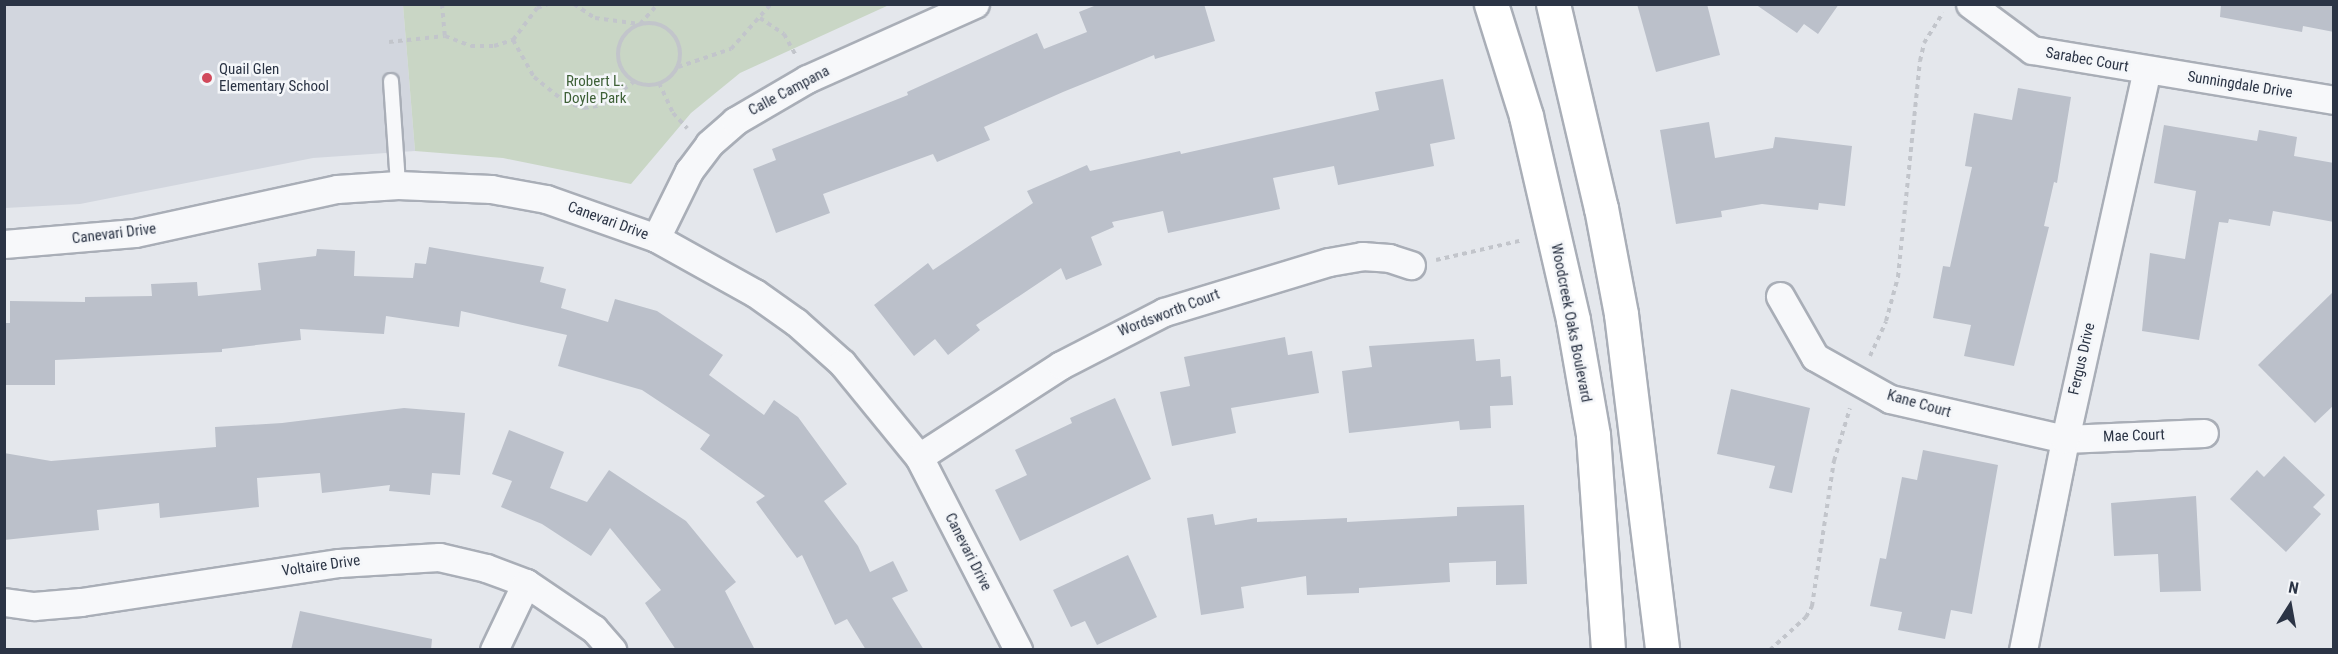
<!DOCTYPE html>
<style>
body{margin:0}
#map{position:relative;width:2338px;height:654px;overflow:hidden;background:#e4e7ec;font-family:"Roboto Condensed",sans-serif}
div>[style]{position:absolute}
.built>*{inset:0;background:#d2d6de}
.green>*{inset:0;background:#c9d6c5}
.building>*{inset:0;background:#bbc0ca}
.path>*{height:4px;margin-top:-2px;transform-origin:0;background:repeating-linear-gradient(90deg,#c2c5cb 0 4.5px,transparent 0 9px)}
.path>.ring{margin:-2px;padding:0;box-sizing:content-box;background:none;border:4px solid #c2c5cb;border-radius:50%}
.roads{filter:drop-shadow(2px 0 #a9aeb7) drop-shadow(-2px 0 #a9aeb7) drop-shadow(0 2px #a9aeb7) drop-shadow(0 -2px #a9aeb7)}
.service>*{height:14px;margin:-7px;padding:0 7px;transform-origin:7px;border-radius:7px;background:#f7f8fa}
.minor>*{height:27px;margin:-13.5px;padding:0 13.5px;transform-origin:13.5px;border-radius:13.5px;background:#f7f8fa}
.secondary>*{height:33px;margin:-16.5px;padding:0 16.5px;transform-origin:16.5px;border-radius:16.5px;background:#fff}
.dots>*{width:16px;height:16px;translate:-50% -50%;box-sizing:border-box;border:3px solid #f4f6f9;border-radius:50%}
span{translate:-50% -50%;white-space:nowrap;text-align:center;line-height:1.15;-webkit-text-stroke:5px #f4f6f9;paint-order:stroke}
.street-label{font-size:15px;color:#2b3445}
.poi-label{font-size:15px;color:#2b3445}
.left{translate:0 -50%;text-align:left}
.park-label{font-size:15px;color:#3f6138}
.frame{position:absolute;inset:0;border:6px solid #2b3445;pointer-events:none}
.north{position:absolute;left:2260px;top:576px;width:60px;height:60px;-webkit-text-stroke:4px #f4f6f9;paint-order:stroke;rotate:11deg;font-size:16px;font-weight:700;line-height:24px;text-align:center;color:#2b3445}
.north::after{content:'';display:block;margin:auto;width:21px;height:27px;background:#2b3445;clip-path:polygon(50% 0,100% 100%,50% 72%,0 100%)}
</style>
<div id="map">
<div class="built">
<i style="clip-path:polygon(4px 5px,403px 5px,415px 151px,313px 158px,80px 204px,5px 208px)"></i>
</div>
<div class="green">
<i style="clip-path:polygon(403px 5px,403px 4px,889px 5px,740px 73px,691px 113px,631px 184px,503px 158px,415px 151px)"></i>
</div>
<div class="building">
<i style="clip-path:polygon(1099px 4px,1204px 4px,1215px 41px,1155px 59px,1154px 55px,1063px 92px,984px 127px,990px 140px,937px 162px,933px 154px,823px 194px,830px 213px,776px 233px,753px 169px,776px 160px,772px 149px,908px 95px,907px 92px,1037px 33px,1044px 49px,1087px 32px,1079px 12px)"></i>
<i style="clip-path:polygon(1637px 4px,1707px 4px,1720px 55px,1656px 72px)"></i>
<i style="clip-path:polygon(1755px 4px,1839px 4px,1818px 34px,1804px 24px,1797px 33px)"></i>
<i style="clip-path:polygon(2221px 4px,2334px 4px,2334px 32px,2303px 26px,2302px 32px,2220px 17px)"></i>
<i style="clip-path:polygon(1443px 79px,1455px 139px,1430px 144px,1434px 166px,1338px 185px,1334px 166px,1273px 178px,1280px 209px,1168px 233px,1163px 211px,1112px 222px,1114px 227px,1091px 237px,1102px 265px,1066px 280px,1061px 268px,976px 325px,980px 330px,948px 355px,935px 339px,914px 356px,874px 305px,928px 263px,933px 270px,1033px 203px,1027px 191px,1087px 165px,1090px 171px,1180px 151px,1181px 154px,1379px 110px,1375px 92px)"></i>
<i style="clip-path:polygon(2018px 88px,2071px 97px,2057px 183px,2054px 182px,2044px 226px,2049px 227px,2014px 366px,1964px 356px,1971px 325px,1933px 318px,1943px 266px,1950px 267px,1972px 167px,1965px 166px,1974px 113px,2012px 120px)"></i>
<i style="clip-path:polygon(1709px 122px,1715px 158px,1773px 148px,1775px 137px,1852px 146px,1845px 206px,1819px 203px,1818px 210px,1762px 204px,1721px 211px,1722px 217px,1676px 224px,1660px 130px)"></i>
<i style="clip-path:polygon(2164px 125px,2257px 141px,2259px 130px,2297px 137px,2294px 156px,2334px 163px,2334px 222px,2273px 211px,2270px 226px,2229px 219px,2228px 223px,2219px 222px,2199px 340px,2142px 331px,2150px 253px,2185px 259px,2196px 191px,2154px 183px)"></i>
<i style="clip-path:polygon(429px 247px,544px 267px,540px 282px,566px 289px,561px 308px,608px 322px,615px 299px,657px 311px,723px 355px,709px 375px,764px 415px,774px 400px,798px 417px,847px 484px,824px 501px,858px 546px,870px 572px,893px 561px,908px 591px,892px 598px,924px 650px,866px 650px,847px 619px,835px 625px,802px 555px,797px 558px,756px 502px,765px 496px,700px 449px,710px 435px,642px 390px,558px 366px,567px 335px,461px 311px,459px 327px,386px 316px,384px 334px,300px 329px,301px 340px,222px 349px,222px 352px,55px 360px,55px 385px,4px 385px,4px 323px,10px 323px,10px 301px,85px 302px,85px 297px,152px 296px,151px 284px,197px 282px,198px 296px,261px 290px,258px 263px,316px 256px,317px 249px,355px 251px,354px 276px,413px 278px,415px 263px,426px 264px)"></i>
<i style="clip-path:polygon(2334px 291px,2334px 405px,2315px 423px,2258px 365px)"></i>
<i style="clip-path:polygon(1285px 337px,1288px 355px,1312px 351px,1319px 393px,1231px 408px,1236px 433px,1172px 446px,1160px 392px,1190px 386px,1184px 357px)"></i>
<i style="clip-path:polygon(1474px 339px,1476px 361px,1500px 359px,1501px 377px,1511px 376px,1513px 405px,1490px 406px,1491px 428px,1460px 430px,1459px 421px,1349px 433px,1342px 371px,1372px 367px,1369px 346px)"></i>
<i style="clip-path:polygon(1731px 389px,1810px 408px,1792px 493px,1769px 488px,1775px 466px,1717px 454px)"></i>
<i style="clip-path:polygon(1115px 398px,1151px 479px,1020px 541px,995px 490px,1027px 475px,1015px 450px,1072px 423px,1070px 418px)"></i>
<i style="clip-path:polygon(404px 408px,465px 413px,460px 475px,432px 473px,430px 495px,389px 491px,390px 485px,322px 493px,320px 473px,257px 478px,259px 507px,160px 518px,159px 503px,97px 510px,99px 530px,4px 540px,4px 453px,51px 461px,216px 447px,215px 427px,282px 423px)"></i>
<i style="clip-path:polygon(509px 430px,564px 452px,550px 488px,587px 502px,609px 470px,686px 521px,736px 582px,725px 591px,755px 650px,676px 650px,645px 603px,661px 590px,610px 528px,591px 556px,542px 524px,501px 507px,512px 481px,492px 474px)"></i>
<i style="clip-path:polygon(1923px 450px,1998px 465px,1972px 614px,1951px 610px,1945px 639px,1898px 630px,1902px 612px,1870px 606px,1880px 558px,1886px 559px,1902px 477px,1917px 480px)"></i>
<i style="clip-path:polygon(2284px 456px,2325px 495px,2313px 507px,2321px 514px,2286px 552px,2230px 499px,2257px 470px,2264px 477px)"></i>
<i style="clip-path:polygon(2196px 496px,2201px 591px,2160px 592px,2158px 554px,2114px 556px,2111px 503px)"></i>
<i style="clip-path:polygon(1524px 505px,1527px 584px,1496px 585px,1496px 561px,1449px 563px,1450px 582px,1359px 588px,1359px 593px,1307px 595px,1306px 576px,1241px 587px,1244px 608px,1201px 615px,1187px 518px,1213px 514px,1215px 525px,1257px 518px,1257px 522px,1347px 518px,1347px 522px,1457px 516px,1457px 507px)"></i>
<i style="clip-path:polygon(1128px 555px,1157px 617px,1097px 645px,1085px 621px,1071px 627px,1053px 590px)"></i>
<i style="clip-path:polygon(300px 611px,432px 639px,431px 650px,291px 650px)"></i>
</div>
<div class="path">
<i style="left:442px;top:4px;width:32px;rotate:85deg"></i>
<i style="left:574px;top:4px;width:25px;rotate:34deg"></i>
<i style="left:595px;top:18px;width:45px;rotate:7.6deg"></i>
<i style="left:640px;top:24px;width:27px;rotate:-48deg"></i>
<i style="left:760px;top:18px;width:29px;rotate:34deg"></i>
<i style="left:784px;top:34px;width:23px;rotate:61deg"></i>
<i class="ring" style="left:618px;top:23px;width:58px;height:58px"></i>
<i style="left:513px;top:40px;width:43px;rotate:60.4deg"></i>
<i style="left:534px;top:77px;width:40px;rotate:39deg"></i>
<i style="left:565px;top:102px;width:20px;rotate:18deg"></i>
<i style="left:584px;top:108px;width:18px;rotate:-9deg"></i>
<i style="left:602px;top:105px;width:41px;rotate:-36deg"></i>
<i style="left:389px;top:42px;width:56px;rotate:-6.1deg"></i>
<i style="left:445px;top:36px;width:28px;rotate:21deg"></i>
<i style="left:471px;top:46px;width:23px"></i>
<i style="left:494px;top:46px;width:20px;rotate:-18deg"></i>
<i style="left:513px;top:40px;width:40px;rotate:-53deg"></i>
<i style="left:537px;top:8px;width:12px;rotate:-20deg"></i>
<i style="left:678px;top:67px;width:56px;rotate:-18.8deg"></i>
<i style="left:731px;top:49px;width:60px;rotate:-48.4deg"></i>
<i style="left:659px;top:83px;width:33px;rotate:65deg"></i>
<i style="left:673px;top:113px;width:21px;rotate:47deg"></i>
<i style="left:1436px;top:260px;width:89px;rotate:-12.9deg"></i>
<i style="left:1870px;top:356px;width:38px;rotate:-65deg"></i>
<i style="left:1886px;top:321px;width:46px;rotate:-74.7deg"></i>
<i style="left:1898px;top:277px;width:217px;rotate:-84.2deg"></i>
<i style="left:1920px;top:61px;width:18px;rotate:-77deg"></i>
<i style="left:1924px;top:43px;width:36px;rotate:-58deg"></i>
<i style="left:1770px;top:650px;width:49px;rotate:-42.5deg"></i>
<i style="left:1806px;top:617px;width:13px;rotate:-61deg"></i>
<i style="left:1812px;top:606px;width:147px;rotate:-81.4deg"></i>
<i style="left:1834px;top:461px;width:55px;rotate:-73.2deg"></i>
</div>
<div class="roads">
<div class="service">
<i style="left:391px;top:81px;width:104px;rotate:86.1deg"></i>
</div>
<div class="minor">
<i style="left:1970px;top:4px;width:77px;rotate:36.6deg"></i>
<i style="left:2032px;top:50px;width:306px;rotate:9.4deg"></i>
<i style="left:656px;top:238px;width:75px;rotate:-63.8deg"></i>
<i style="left:689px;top:171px;width:34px;rotate:-53deg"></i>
<i style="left:709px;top:144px;width:35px;rotate:-41deg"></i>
<i style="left:735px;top:121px;width:83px;rotate:-30.3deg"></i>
<i style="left:807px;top:79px;width:184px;rotate:-24.1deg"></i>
<i style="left:4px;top:244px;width:131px;rotate:-4.8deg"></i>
<i style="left:135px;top:233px;width:207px;rotate:-12.3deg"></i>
<i style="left:337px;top:189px;width:61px;rotate:-3.8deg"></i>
<i style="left:398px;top:185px;width:93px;rotate:2.5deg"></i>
<i style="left:491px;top:189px;width:56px;rotate:10.3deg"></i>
<i style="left:546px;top:199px;width:117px;rotate:19.5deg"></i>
<i style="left:656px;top:238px;width:113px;rotate:29.1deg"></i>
<i style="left:755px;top:293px;width:50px;rotate:35.3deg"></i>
<i style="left:796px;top:322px;width:62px;rotate:41.7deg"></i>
<i style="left:842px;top:363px;width:122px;rotate:50.7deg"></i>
<i style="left:919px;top:457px;width:217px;rotate:62.8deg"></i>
<i style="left:1780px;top:296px;width:70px;rotate:60.2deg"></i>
<i style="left:1815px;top:357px;width:86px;rotate:29.2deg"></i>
<i style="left:1890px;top:399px;width:180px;rotate:12.9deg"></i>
<i style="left:2065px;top:439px;width:139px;rotate:-2.5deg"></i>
<i style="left:919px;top:457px;width:169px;rotate:-32.9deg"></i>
<i style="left:1061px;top:365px;width:116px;rotate:-27.2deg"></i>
<i style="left:1164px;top:312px;width:172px;rotate:-16.9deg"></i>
<i style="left:1329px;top:262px;width:34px;rotate:-10deg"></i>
<i style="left:1362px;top:256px;width:27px;rotate:4deg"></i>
<i style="left:1389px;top:258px;width:23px;rotate:18deg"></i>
<i style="left:4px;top:602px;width:30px;rotate:8deg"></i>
<i style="left:34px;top:606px;width:47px;rotate:-4.9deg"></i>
<i style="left:81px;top:602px;width:261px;rotate:-8.6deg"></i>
<i style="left:339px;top:563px;width:100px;rotate:-3.4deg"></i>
<i style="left:439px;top:557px;width:48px;rotate:13.2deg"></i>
<i style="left:486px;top:568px;width:43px;rotate:20.6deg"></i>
<i style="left:526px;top:583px;width:82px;rotate:34.1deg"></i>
<i style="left:594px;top:629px;width:28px;rotate:49deg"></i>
<i style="left:494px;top:650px;width:74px;rotate:-64.5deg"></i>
<i style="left:2023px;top:650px;width:215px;rotate:-78.7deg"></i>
<i style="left:2065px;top:439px;width:378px;rotate:-77.5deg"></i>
</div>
<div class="secondary">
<i style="left:1491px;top:4px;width:117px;rotate:72.6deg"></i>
<i style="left:1526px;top:116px;width:209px;rotate:77deg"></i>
<i style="left:1573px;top:320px;width:117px;rotate:80.1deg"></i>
<i style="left:1593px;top:435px;width:216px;rotate:86deg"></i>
<i style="left:1553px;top:4px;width:210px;rotate:76.8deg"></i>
<i style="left:1601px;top:208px;width:108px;rotate:79.3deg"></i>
<i style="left:1621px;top:314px;width:338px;rotate:83deg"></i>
</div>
</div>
<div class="dots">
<i style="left:207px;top:78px;background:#d1495b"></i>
</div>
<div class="street-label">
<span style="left:2087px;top:60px;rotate:10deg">Sarabec Court</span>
<span style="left:2240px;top:85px;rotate:9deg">Sunningdale Drive</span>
<span style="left:789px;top:91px;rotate:-28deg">Calle Campana</span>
<span style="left:608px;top:221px;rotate:20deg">Canevari Drive</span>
<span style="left:114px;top:234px;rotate:-7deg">Canevari Drive</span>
<span style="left:1169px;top:313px;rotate:-21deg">Wordsworth Court</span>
<span style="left:1571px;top:323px;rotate:79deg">Woodcreek Oaks Boulevard</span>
<span style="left:2082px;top:359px;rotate:-77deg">Fergus Drive</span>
<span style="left:1919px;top:404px;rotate:16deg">Kane Court</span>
<span style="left:2134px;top:436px;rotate:-2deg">Mae Court</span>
<span style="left:968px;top:552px;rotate:63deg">Canevari Drive</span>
<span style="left:321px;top:566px;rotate:-8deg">Voltaire Drive</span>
</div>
<div class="poi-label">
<span class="left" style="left:219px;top:78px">Quail Glen<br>Elementary School</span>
</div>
<div class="park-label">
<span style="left:595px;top:90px">Rrobert L.<br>Doyle Park</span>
</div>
<div class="frame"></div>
<div class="north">N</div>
</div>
